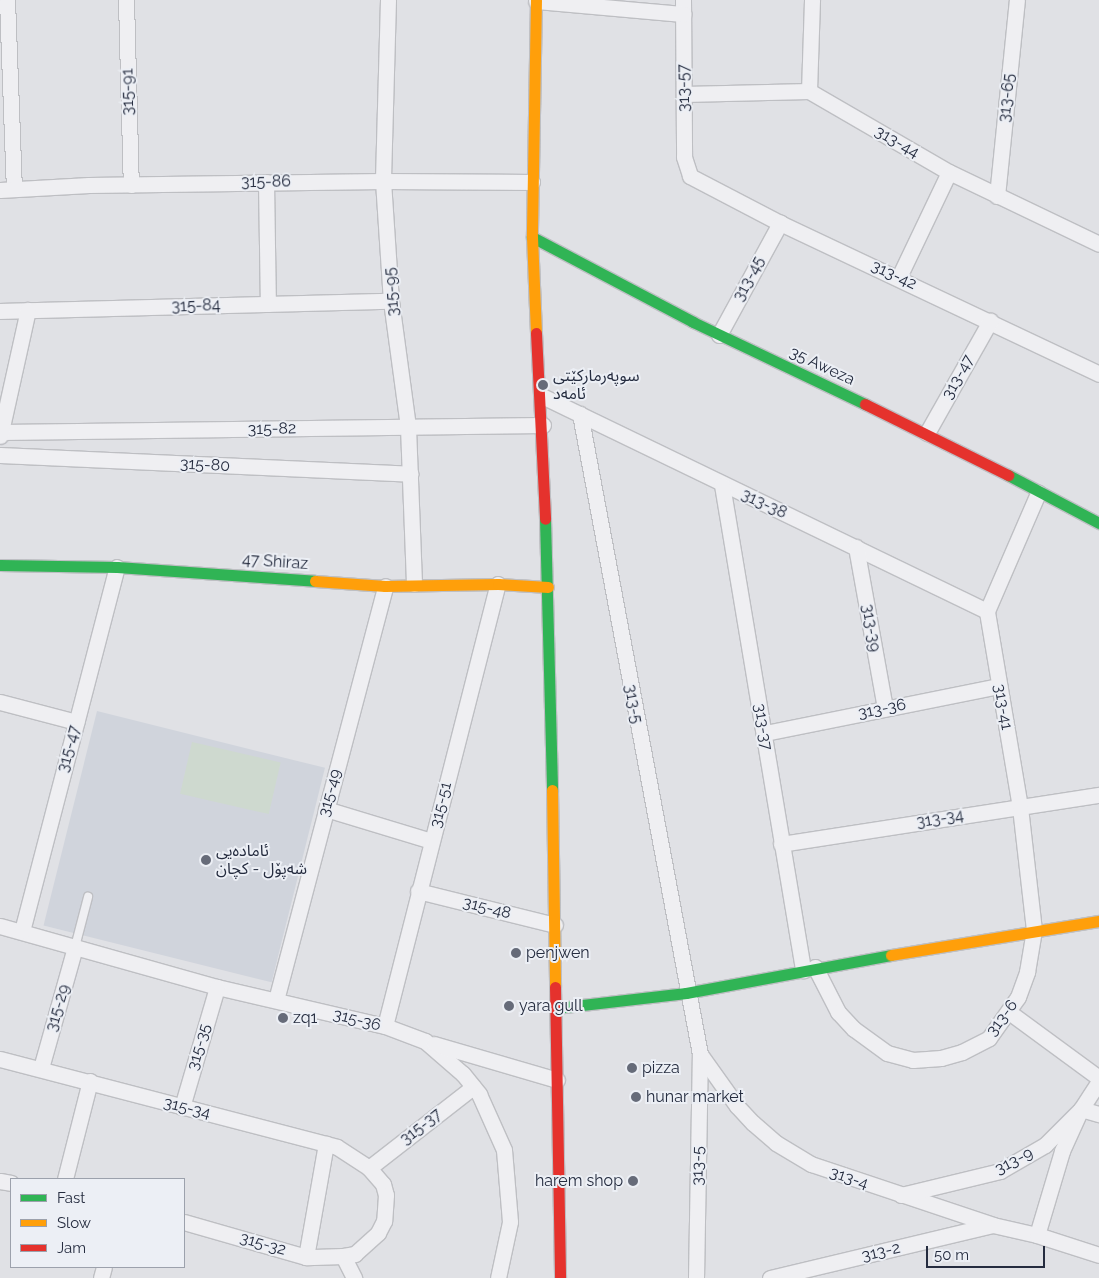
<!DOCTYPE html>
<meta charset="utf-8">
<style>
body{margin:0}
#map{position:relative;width:1099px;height:1278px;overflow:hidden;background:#e0e1e5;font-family:Raleway,"Noto Sans Arabic",sans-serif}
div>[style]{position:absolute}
.built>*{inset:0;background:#d0d4dc;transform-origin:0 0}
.green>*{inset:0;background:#ced9cf;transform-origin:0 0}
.roads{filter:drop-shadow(1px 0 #bebfc3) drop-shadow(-1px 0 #bebfc3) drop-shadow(0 1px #bebfc3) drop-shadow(0 -1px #bebfc3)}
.lane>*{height:8px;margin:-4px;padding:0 4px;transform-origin:4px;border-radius:4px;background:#efeff2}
.street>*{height:15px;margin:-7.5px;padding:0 7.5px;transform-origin:7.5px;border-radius:7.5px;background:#efeff2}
.fast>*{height:11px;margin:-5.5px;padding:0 5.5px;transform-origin:5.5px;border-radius:5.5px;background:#30b455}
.slow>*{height:11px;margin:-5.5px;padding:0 5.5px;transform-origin:5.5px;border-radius:5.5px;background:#ff9f0a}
.jam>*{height:11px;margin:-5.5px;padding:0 5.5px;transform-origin:5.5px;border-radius:5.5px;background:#e5322d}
.dots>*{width:14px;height:14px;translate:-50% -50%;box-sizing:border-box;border:2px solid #eceff5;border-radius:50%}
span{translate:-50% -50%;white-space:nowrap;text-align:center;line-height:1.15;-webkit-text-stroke:4px #eceff5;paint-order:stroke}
.street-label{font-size:16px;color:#252c3f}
.poi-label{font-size:16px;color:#252c3f}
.left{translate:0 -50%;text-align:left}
.right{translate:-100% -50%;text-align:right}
.legend{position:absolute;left:10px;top:1178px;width:175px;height:90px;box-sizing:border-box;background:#eceff5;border:1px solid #9ca1ac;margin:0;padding:6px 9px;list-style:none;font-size:15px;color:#252c3f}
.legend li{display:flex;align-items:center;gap:10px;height:25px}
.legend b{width:25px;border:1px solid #9ca1ac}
.scale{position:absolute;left:926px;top:1246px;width:119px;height:22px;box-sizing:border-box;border:2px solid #252c3f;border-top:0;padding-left:6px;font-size:15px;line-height:18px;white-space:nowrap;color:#252c3f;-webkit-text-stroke:4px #eceff5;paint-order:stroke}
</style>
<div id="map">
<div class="built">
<i style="left:97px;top:711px;width:235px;height:221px;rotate:14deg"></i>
</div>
<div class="green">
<i style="left:192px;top:742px;width:91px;height:53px;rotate:13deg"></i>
</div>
<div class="roads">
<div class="lane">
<i style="left:75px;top:947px;width:52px;rotate:-75.4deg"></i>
</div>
<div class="street">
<i style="left:7px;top:0;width:189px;rotate:87.9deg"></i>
<i style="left:126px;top:0;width:185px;rotate:88.5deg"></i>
<i style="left:388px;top:0;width:181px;rotate:91.6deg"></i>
<i style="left:383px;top:181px;width:120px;rotate:86.2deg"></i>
<i style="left:391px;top:301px;width:127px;rotate:82.3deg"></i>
<i style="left:408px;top:427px;width:157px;rotate:87.8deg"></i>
<i style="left:683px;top:0;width:157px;rotate:89.6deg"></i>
<i style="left:684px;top:157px;width:20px;rotate:72deg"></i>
<i style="left:690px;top:176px;width:102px;rotate:27.6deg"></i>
<i style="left:780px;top:223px;width:353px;rotate:25.3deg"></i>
<i style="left:536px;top:1px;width:148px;rotate:5.1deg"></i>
<i style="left:809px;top:91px;width:91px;rotate:-88.1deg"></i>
<i style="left:684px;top:94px;width:125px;rotate:-1.4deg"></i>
<i style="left:809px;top:91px;width:162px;rotate:30.1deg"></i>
<i style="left:949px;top:172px;width:166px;rotate:25.6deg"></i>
<i style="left:266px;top:182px;width:122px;rotate:89.1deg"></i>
<i style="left:0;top:190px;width:89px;rotate:-3.2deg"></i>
<i style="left:89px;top:185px;width:294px;rotate:-0.8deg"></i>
<i style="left:383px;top:181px;width:149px;rotate:0.4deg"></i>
<i style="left:997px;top:196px;width:197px;rotate:-84.2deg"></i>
<i style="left:899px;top:277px;width:116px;rotate:-64.5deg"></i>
<i style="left:0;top:311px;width:391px;rotate:-1.5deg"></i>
<i style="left:719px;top:335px;width:128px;rotate:-61.4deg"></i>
<i style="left:542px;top:396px;width:494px;rotate:25.8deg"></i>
<i style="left:580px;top:414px;width:651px;rotate:79.38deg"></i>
<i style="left:700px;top:1054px;width:64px;rotate:54.6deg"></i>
<i style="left:737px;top:1106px;width:23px;rotate:47deg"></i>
<i style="left:753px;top:1123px;width:30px;rotate:41deg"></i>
<i style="left:776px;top:1143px;width:41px;rotate:31deg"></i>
<i style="left:811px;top:1164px;width:192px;rotate:18.5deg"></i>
<i style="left:993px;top:1225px;width:45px;rotate:12.8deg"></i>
<i style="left:1037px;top:1235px;width:65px;rotate:17.9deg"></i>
<i style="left:1px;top:432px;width:542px;rotate:-0.74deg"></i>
<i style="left:927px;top:433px;width:129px;rotate:-60.6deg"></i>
<i style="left:0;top:436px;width:129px;rotate:-77.5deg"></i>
<i style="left:0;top:455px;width:411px;rotate:2.6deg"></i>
<i style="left:722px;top:485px;width:492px;rotate:80.5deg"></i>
<i style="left:856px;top:547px;width:164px;rotate:79.8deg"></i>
<i style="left:0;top:702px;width:79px;rotate:14.7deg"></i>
<i style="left:765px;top:733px;width:239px;rotate:-11.4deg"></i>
<i style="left:326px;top:809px;width:110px;rotate:16.9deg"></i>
<i style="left:781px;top:844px;width:322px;rotate:-8.8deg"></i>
<i style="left:418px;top:891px;width:141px;rotate:13.9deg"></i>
<i style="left:0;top:926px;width:225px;rotate:15.7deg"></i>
<i style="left:217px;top:987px;width:172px;rotate:13.1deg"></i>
<i style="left:385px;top:1026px;width:43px;rotate:20.6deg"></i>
<i style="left:425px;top:1041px;width:50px;rotate:41deg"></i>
<i style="left:463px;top:1074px;width:26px;rotate:51deg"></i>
<i style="left:479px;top:1094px;width:61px;rotate:65.9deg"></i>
<i style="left:504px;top:1150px;width:72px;rotate:85.2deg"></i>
<i style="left:510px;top:1222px;width:57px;rotate:102.1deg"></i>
<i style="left:22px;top:931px;width:376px;rotate:-75.4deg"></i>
<i style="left:815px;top:967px;width:51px;rotate:62.9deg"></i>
<i style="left:838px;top:1012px;width:23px;rotate:47deg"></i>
<i style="left:854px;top:1029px;width:41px;rotate:36deg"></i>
<i style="left:887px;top:1053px;width:27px;rotate:15deg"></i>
<i style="left:913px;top:1060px;width:28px;rotate:-4deg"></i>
<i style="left:941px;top:1058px;width:22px;rotate:-16deg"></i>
<i style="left:962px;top:1052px;width:30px;rotate:-27deg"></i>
<i style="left:989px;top:1038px;width:50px;rotate:-54.7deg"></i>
<i style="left:1018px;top:997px;width:27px;rotate:-70deg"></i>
<i style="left:1027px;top:972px;width:43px;rotate:-80.5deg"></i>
<i style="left:1034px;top:930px;width:124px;rotate:-96.5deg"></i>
<i style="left:1020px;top:807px;width:199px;rotate:-99.6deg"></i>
<i style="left:987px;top:611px;width:129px;rotate:-66.6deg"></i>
<i style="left:276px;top:1000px;width:428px;rotate:-75.2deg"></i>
<i style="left:1009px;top:1012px;width:112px;rotate:36.3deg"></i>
<i style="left:385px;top:1026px;width:456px;rotate:-75.7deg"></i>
<i style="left:434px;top:1044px;width:128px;rotate:16.3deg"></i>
<i style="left:0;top:1059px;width:348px;rotate:14.6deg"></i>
<i style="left:337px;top:1147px;width:38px;rotate:33deg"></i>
<i style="left:369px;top:1168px;width:21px;rotate:49deg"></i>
<i style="left:383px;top:1184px;width:11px;rotate:75deg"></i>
<i style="left:386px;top:1195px;width:26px;rotate:94deg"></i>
<i style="left:384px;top:1221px;width:13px;rotate:117deg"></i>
<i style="left:378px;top:1233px;width:31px;rotate:138deg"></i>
<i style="left:355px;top:1254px;width:12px;rotate:171deg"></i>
<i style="left:343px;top:1256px;width:37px;rotate:178deg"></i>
<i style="left:306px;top:1257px;width:127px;rotate:-164deg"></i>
<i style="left:41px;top:1068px;width:126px;rotate:-74.3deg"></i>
<i style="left:182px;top:1107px;width:125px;rotate:-73.7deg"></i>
<i style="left:369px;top:1168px;width:132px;rotate:-37.9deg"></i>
<i style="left:65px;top:1179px;width:101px;rotate:-75.7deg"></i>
<i style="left:0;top:1181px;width:11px;rotate:10deg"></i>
<i style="left:901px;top:1195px;width:102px;rotate:-13.6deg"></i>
<i style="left:1000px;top:1171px;width:52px;rotate:-30deg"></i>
<i style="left:1045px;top:1145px;width:51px;rotate:-45deg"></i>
<i style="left:1081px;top:1109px;width:33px;rotate:-57deg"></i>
<i style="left:1037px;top:1235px;width:88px;rotate:-73.4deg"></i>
<i style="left:1062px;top:1151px;width:46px;rotate:-65.7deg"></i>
<i style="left:1081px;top:1109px;width:19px;rotate:16deg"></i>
<i style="left:343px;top:1256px;width:25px;rotate:63deg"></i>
<i style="left:306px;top:1257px;width:115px;rotate:-80deg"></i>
<i style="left:101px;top:1278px;width:11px;rotate:-75deg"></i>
<i style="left:696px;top:1278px;width:224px;rotate:-89deg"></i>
<i style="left:770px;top:1278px;width:228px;rotate:-13.4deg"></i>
</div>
<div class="fast">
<i style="left:532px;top:237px;width:182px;rotate:27.8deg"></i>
<i style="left:693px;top:322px;width:191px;rotate:25.5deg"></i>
<i style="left:1008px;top:475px;width:103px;rotate:27.8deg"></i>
<i style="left:545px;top:519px;width:271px;rotate:88.5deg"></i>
<i style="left:0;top:565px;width:117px;rotate:1deg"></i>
<i style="left:117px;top:567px;width:198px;rotate:4deg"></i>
<i style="left:556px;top:1008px;width:131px;rotate:-6.6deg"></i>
<i style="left:686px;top:993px;width:208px;rotate:-10.5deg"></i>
</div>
<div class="slow">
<i style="left:536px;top:0;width:237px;rotate:91deg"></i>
<i style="left:532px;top:237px;width:96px;rotate:87.6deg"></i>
<i style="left:315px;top:581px;width:70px;rotate:4.1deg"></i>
<i style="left:385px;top:586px;width:113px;rotate:-1deg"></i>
<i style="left:498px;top:584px;width:50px;rotate:3.4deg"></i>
<i style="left:552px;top:790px;width:197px;rotate:89.1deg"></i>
<i style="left:891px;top:955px;width:211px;rotate:-9.3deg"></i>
</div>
<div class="jam">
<i style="left:536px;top:333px;width:186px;rotate:87.2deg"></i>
<i style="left:865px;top:404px;width:160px;rotate:26.4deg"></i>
<i style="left:555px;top:987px;width:291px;rotate:89deg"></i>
</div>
</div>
<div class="dots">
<i style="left:543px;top:385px;background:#666b79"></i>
<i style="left:206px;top:860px;background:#666b79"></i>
<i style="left:516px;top:953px;background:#666b79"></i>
<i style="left:509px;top:1006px;background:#666b79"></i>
<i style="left:283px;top:1018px;background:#666b79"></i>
<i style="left:632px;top:1068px;background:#666b79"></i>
<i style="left:636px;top:1097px;background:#666b79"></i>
<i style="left:633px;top:1181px;background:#666b79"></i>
</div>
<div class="street-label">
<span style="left:684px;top:88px;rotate:-91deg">313-57</span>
<span style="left:128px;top:92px;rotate:-91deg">315-91</span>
<span style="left:1007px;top:98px;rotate:-84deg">313-65</span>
<span style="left:897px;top:142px;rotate:30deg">313-44</span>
<span style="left:266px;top:182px;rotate:-1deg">315-86</span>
<span style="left:894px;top:275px;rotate:25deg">313-42</span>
<span style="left:749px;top:279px;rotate:-62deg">313-45</span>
<span style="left:392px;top:292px;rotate:-94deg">315-95</span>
<span style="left:196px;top:306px;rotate:-2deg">315-84</span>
<span style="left:822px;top:366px;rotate:25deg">35 Aweza</span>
<span style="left:958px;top:377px;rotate:-61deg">313-47</span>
<span style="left:272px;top:429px;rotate:-1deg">315-82</span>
<span style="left:205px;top:465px;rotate:3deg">315-80</span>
<span style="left:764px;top:504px;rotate:25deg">313-38</span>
<span style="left:275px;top:562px;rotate:4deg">47 Shiraz</span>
<span style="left:871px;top:628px;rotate:80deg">313-39</span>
<span style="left:633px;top:704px;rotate:80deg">313-5</span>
<span style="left:1003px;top:707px;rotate:80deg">313-41</span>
<span style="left:882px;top:709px;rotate:-11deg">313-36</span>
<span style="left:763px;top:727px;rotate:81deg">313-37</span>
<span style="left:69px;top:749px;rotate:-75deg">315-47</span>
<span style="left:330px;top:793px;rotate:-75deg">315-49</span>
<span style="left:441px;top:805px;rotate:-76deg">315-51</span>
<span style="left:940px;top:819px;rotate:-9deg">313-34</span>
<span style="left:487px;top:908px;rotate:14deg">315-48</span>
<span style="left:58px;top:1008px;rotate:-74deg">315-29</span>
<span style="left:1002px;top:1018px;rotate:-53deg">313-6</span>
<span style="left:357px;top:1020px;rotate:14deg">315-36</span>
<span style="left:199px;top:1047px;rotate:-74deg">315-35</span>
<span style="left:187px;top:1108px;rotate:14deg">315-34</span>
<span style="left:421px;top:1127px;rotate:-38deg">315-37</span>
<span style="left:1014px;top:1161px;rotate:-27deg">313-9</span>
<span style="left:698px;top:1166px;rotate:-89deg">313-5</span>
<span style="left:849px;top:1178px;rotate:19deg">313-4</span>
<span style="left:263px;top:1244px;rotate:16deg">315-32</span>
<span style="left:881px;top:1252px;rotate:-13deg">313-2</span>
</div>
<div class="poi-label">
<span class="left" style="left:553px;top:385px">سوپەرمارکێتی<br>ئامەد</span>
<span class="left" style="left:216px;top:860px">ئامادەیی<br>شەپۆل - کچان</span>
<span class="left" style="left:526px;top:953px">penjwen</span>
<span class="left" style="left:519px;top:1006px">yara gull</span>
<span class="left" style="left:293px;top:1018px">zq1</span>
<span class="left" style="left:642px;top:1068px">pizza</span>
<span class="left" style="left:646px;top:1097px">hunar market</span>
<span class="right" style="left:623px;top:1181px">harem shop</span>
</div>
<ul class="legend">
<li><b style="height:6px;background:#30b455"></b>Fast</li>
<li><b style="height:6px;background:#ff9f0a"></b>Slow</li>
<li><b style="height:6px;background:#e5322d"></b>Jam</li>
</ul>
<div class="scale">50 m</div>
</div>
